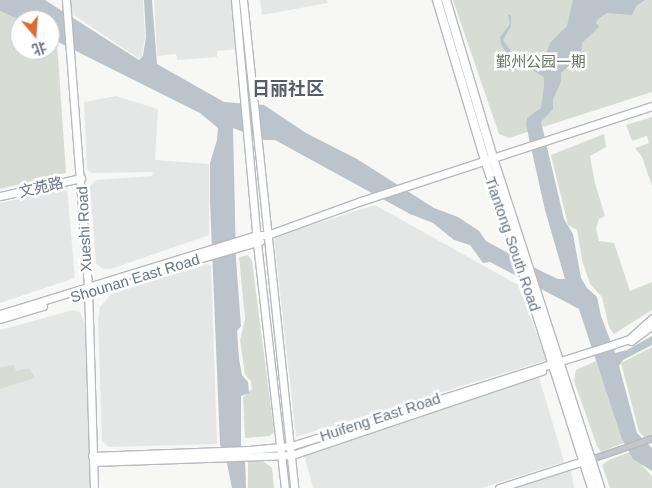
<!DOCTYPE html>
<meta charset="utf-8">
<style>
body{margin:0}
#map{position:relative;width:652px;height:488px;overflow:hidden;background:#f7f8f5;font-family:Arial,"Noto Sans SC",sans-serif}
div>[style]{position:absolute}
.built>*{inset:0;background:#e5e7e6}
.green>*{inset:0;background:#d7ddd4}
.water>*{inset:0;background:#bbc4ca}
.roads{filter:drop-shadow(1px 0 #b6babf) drop-shadow(-1px 0 #b6babf) drop-shadow(0 1px #b6babf) drop-shadow(0 -1px #b6babf)}
.street>*{height:5px;margin:-2.5px;padding:0 2.5px;transform-origin:2.5px;border-radius:2.5px;background:#c3c6ca}
.secondary>*{height:7px;margin:-3.5px;padding:0 3.5px;transform-origin:3.5px;border-radius:3.5px;background:#fff}
.primary>*{height:8px;margin:-4px;padding:0 4px;transform-origin:4px;border-radius:4px;background:#fff}
span{translate:-50% -50%;white-space:nowrap;text-align:center;line-height:1.15;-webkit-text-stroke:5px #fff;paint-order:stroke}
.park-label{font-size:15px;color:#647862}
.street-label{font-size:15px;color:#687585}
.quarter-label{font-size:18px;color:#555f6b;font-weight:700}
.north{position:absolute;left:10px;top:10px;width:50px;height:50px;box-sizing:border-box;background:#fff;border:1px solid #c3c8ce;border-radius:50%;rotate:162deg;font-size:14px;font-weight:700;line-height:20px;text-align:center;color:#687585}
.north::after{content:'';display:block;margin:auto;width:18px;height:22px;background:#de6d2f;clip-path:polygon(50% 0,100% 100%,50% 72%,0 100%)}
</style>
<div id="map">
<div class="built">
<i style="clip-path:polygon(71px 0,143px 0,145px 37px,142px 57px,138px 58px,72px 14px)"></i>
<i style="clip-path:polygon(154px 0,232px 0,237px 49px,217px 51px,217px 57px,177px 60px,176px 54px,157px 56px)"></i>
<i style="clip-path:polygon(260px 0,327px 0,328px 3px,262px 15px)"></i>
<i style="clip-path:polygon(116px 96px,158px 109px,155px 160px,209px 164px,209px 235px,111px 269px,103px 269px,96px 263px,90px 186px,96px 180px,152px 176px,153px 172px,92px 173px,87px 169px,84px 102px)"></i>
<i style="clip-path:polygon(67px 188px,75px 278px,0 303px,0 203px)"></i>
<i style="clip-path:polygon(375px 205px,518px 285px,547px 360px,296px 437px,274px 237px)"></i>
<i style="clip-path:polygon(207px 264px,211px 265px,217px 444px,109px 447px,102px 441px,98px 319px,100px 307px,111px 294px)"></i>
<i style="clip-path:polygon(73px 310px,80px 312px,85px 324px,90px 488px,0 488px,0 330px)"></i>
<i style="clip-path:polygon(539px 377px,564px 462px,482px 488px,313px 488px,304px 455px)"></i>
<i style="clip-path:polygon(571px 470px,574px 488px,514px 488px)"></i>
</div>
<div class="green">
<i style="clip-path:polygon(453px 0,652px 0,652px 92px,509px 138px,499px 134px)"></i>
<i style="clip-path:polygon(0 11px,20px 20px,20px 50px,50px 50px,50px 38px,57px 42px,66px 173px,0 189px)"></i>
<i style="clip-path:polygon(652px 117px,652px 186px,642px 157px,635px 148px,649px 143px,647px 136px,632px 141px,626px 125px)"></i>
<i style="clip-path:polygon(604px 134px,606px 147px,590px 156px,595px 183px,605px 216px,599px 219px,596px 228px,599px 241px,614px 243px,630px 291px,652px 282px,652px 310px,614px 334px,609px 327px,602px 297px,590px 284px,582px 260px,577px 230px,568px 225px,551px 155px)"></i>
<i style="clip-path:polygon(248px 255px,252px 261px,274px 432px,270px 436px,245px 438px,243px 397px,252px 389px,251px 381px,245px 375px,240px 340px,245px 319px,239px 257px)"></i>
<i style="clip-path:polygon(652px 347px,652px 445px,639px 432px,621px 363px)"></i>
<i style="clip-path:polygon(596px 361px,626px 442px,601px 452px,597px 446px,574px 381px,576px 370px)"></i>
<i style="clip-path:polygon(14px 365px,16px 371px,29px 368px,35px 378px,0 389px,0 367px)"></i>
<i style="clip-path:polygon(630px 452px,652px 476px,652px 488px,610px 488px,602px 465px,609px 460px)"></i>
<i style="clip-path:polygon(263px 461px,272px 468px,274px 488px,248px 488px,248px 462px)"></i>
</div>
<div class="water">
<i style="clip-path:polygon(0 0,45px 0,139px 60px,143px 56px,146px 37px,144px 0,152px 0,157px 64px,224px 102px,264px 105px,306px 133px,357px 159px,434px 208px,458px 217px,479px 231px,486px 241px,543px 272px,558px 279px,565px 279px,545px 210px,526px 125px,527px 118px,541px 108px,544px 87px,544px 77px,531px 69px,510px 71px,506px 65px,507px 54px,501px 44px,500px 37px,510px 24px,508px 14px,511px 16px,511px 26px,503px 40px,510px 50px,510px 65px,516px 67px,527px 60px,543px 63px,550px 43px,567px 26px,573px 0,645px 0,636px 6px,632px 15px,607px 13px,598px 19px,596px 23px,599px 27px,582px 43px,581px 60px,574px 61px,561px 73px,561px 82px,553px 99px,553px 109px,541px 122px,564px 219px,573px 234px,581px 278px,587px 288px,597px 297px,601px 316px,615px 353px,627px 350px,652px 336px,652px 345px,623px 360px,619px 366px,637px 433px,652px 448px,652px 471px,633px 459px,622px 439px,579px 309px,490px 262px,483px 263px,470px 245px,454px 240px,433px 223px,410px 214px,275px 140px,265px 140px,233px 128px,236px 259px,241px 326px,237px 331px,239px 359px,242px 375px,248px 382px,249px 393px,241px 396px,241px 445px,245px 458px,246px 488px,232px 488px,225px 454px,220px 445px,210px 201px,210px 163px,217px 140px,218px 128px,200px 113px,50px 38px,50px 20px,20px 20px,0 11px)"></i>
</div>
<div class="roads">
<div class="street">
<i style="left:588px;top:460px;width:68px;rotate:-19deg"></i>
</div>
<div class="secondary">
<i style="left:66px;top:0;width:288px;rotate:85.6deg"></i>
<i style="left:88px;top:287px;width:201px;rotate:88.3deg"></i>
<i style="left:235px;top:0;width:244px;rotate:84.8deg"></i>
<i style="left:257px;top:243px;width:247px;rotate:83.5deg"></i>
<i style="left:243px;top:0;width:491px;rotate:84deg"></i>
<i style="left:0;top:196px;width:83px;rotate:-12.5deg"></i>
<i style="left:139px;top:276px;width:126px;rotate:-16.1deg"></i>
<i style="left:0;top:314px;width:269px;rotate:-17.1deg"></i>
<i style="left:257px;top:235px;width:10px"></i>
<i style="left:267px;top:235px;width:100px;rotate:-19.9deg"></i>
<i style="left:361px;top:201px;width:306px;rotate:-18.1deg"></i>
<i style="left:0;top:319px;width:45px;rotate:-16.8deg"></i>
<i style="left:631px;top:341px;width:26px;rotate:-37deg"></i>
<i style="left:92px;top:456px;width:157px;rotate:-2.2deg"></i>
<i style="left:249px;top:450px;width:42px;rotate:-5.4deg"></i>
<i style="left:291px;top:446px;width:339px;rotate:-17.5deg"></i>
<i style="left:614px;top:344px;width:16px;rotate:-18deg"></i>
<i style="left:629px;top:339px;width:31px;rotate:-42deg"></i>
<i style="left:93px;top:462px;width:199px;rotate:-2deg"></i>
<i style="left:292px;top:455px;width:264px;rotate:-18.6deg"></i>
<i style="left:499px;top:488px;width:88px;rotate:-17.8deg"></i>
</div>
<div class="primary">
<i style="left:437px;top:0;width:167px;rotate:73.3deg"></i>
<i style="left:485px;top:160px;width:147px;rotate:71.3deg"></i>
<i style="left:532px;top:299px;width:198px;rotate:72.4deg"></i>
<i style="left:446px;top:0;width:165px;rotate:73.4deg"></i>
<i style="left:493px;top:158px;width:347px;rotate:72deg"></i>
</div>
</div>
<div class="park-label">
<span style="left:541px;top:62px">鄞州公园一期</span>
</div>
<div class="street-label">
<span style="left:41px;top:187px;rotate:-13deg">文苑路</span>
<span style="left:84px;top:229px;rotate:-93deg">Xueshi Road</span>
<span style="left:513px;top:244px;rotate:71deg">Tiantong South Road</span>
<span style="left:135px;top:278px;rotate:-17deg">Shounan East Road</span>
<span style="left:380px;top:417px;rotate:-18deg">Huifeng East Road</span>
</div>
<div class="quarter-label">
<span style="left:288px;top:89px">日丽社区</span>
</div>
<div class="north">北</div>
</div>
